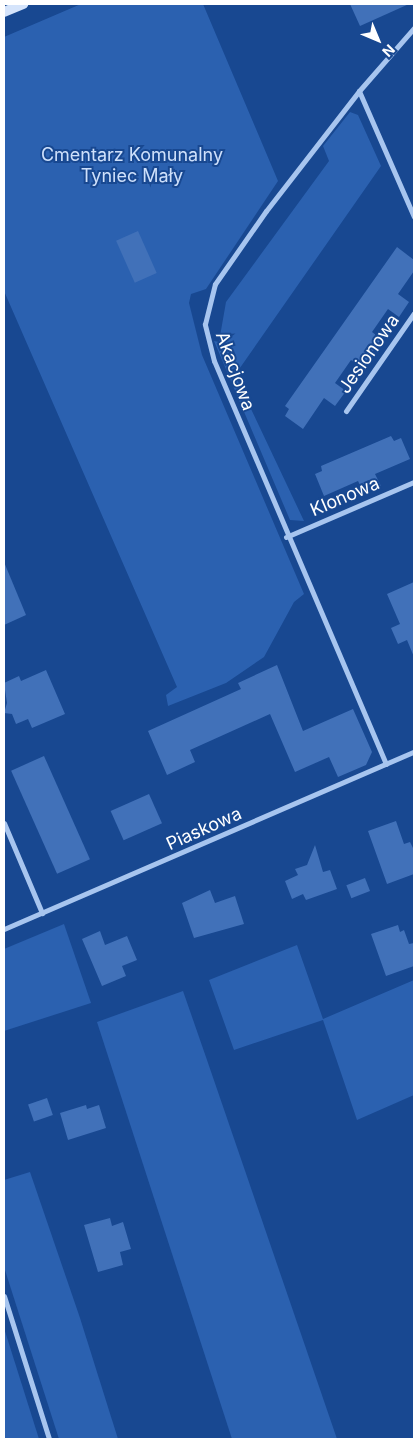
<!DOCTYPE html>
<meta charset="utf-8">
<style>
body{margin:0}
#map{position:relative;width:418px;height:1443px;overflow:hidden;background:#184891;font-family:Inter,sans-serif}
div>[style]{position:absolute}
.green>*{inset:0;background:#2b61b0}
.building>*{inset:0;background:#4171b9;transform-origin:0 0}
.street>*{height:5px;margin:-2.5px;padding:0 2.5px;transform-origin:2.5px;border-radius:2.5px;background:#a7c5ef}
.secondary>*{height:10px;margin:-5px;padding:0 5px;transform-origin:5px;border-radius:5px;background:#d5e4fb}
span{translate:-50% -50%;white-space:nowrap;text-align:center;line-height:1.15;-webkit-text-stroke:4px #184891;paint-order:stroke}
.park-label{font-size:18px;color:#cee0fb}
.street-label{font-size:18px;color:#fff}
.frame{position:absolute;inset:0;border:5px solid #fff;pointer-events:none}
.north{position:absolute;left:353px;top:15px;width:50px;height:50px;-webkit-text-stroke:4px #184891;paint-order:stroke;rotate:135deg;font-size:14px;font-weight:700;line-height:20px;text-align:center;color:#fff}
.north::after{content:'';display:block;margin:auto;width:18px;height:22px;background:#fff;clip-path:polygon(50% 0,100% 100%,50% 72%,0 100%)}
</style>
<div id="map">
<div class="green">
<i style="clip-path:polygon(81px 4px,203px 4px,278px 181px,206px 289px,191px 294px,189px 303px,202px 355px,304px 594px,294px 602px,264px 657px,226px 683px,168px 706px,166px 695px,177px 687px,4px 291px,4px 37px)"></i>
<i style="clip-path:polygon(350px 112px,358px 115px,381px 166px,235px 375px,304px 521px,290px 520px,214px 341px,219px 342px,226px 302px,329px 161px,323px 146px)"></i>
<i style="clip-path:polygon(64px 924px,91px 1003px,4px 1031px,4px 949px)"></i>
<i style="clip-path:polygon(297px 945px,323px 1019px,414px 980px,414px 1095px,357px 1120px,323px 1020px,234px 1050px,209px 980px)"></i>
<i style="clip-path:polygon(183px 991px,207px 1060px,337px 1439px,232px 1439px,97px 1022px)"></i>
<i style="clip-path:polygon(30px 1172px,80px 1318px,118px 1439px,59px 1439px,4px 1267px,4px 1180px)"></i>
<i style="clip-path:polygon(4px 1328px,39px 1439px,4px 1439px)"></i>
</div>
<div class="building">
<i style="clip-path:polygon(350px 4px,409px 4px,360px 26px)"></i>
<i style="left:138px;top:231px;width:46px;height:24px;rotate:66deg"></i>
<i style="clip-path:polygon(397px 247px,414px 260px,414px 271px,398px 294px,409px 302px,399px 317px,388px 309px,372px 332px,381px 339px,362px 368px,351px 360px,335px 383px,346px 391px,335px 406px,324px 398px,303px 429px,285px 416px,289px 409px,285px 406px)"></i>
<i style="clip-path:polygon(391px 436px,394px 441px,401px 438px,410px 459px,375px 474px,381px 486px,364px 493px,358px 481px,324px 496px,315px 474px,322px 471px,321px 466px)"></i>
<i style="clip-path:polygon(4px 562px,26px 615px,4px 625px)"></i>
<i style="clip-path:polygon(414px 582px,414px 657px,407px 640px,398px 644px,391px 628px,400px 624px,387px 594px)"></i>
<i style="clip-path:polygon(277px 665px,303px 731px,353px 709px,372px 752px,366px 765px,338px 777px,329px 757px,295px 772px,270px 714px,190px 750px,195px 762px,167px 775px,148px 731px,241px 689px,238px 683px)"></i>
<i style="clip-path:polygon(46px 670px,65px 714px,32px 728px,28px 719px,16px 724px,12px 714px,4px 713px,7px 703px,4px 683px,19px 676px,21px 681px)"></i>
<i style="left:44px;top:756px;width:113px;height:36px;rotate:66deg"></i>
<i style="left:149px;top:794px;width:32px;height:42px;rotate:66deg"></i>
<i style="clip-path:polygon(396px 821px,404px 844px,410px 842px,414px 850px,414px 874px,387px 884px,368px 831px)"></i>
<i style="clip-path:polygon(315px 845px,323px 872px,330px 870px,337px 889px,306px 900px,303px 894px,292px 899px,285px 881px,298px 875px,295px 869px,307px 865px)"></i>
<i style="left:365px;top:878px;width:14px;height:20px;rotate:69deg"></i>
<i style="clip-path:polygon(210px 890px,215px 903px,235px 896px,244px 924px,194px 938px,182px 903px)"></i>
<i style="clip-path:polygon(398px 925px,400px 932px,404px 930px,409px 944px,414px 943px,414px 966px,386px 976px,371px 934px)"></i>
<i style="clip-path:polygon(100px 931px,105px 945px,127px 936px,137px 960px,122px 966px,126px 976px,102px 986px,82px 939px)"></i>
<i style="left:47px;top:1098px;width:18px;height:20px;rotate:71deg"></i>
<i style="clip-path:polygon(86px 1105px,87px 1109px,99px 1105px,106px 1128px,68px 1140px,60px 1113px)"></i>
<i style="clip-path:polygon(110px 1218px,112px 1226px,123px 1222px,131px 1249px,120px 1252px,123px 1265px,98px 1272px,84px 1225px)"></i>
</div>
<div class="street">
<i style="left:359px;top:91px;width:137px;rotate:66.4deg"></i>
<i style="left:346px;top:411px;width:119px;rotate:-55.2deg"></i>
<i style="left:286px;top:537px;width:139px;rotate:-23.3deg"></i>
<i style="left:386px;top:764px;width:438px;rotate:-113.1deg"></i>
<i style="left:214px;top:361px;width:38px;rotate:-104deg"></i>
<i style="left:205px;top:324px;width:41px;rotate:-76deg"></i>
<i style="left:215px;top:284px;width:89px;rotate:-55.1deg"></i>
<i style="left:266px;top:211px;width:152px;rotate:-52.2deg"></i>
<i style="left:359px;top:91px;width:84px;rotate:-48.9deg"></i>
<i style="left:4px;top:823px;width:98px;rotate:67.1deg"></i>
<i style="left:4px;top:929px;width:447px;rotate:-23.4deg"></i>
<i style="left:4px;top:1296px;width:150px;rotate:72.5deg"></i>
</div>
<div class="secondary">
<i style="left:4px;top:12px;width:21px;rotate:-23deg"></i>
</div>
<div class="park-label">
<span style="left:132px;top:166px">Cmentarz Komunalny<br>Tyniec Mały</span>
</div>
<div class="street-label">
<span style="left:369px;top:354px;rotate:-55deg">Jesionowa</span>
<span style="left:235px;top:371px;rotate:70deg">Akacjowa</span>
<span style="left:345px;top:497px;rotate:-23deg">Klonowa</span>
<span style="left:204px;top:829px;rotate:-24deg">Piaskowa</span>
</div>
<div class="frame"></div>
<div class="north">N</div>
</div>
